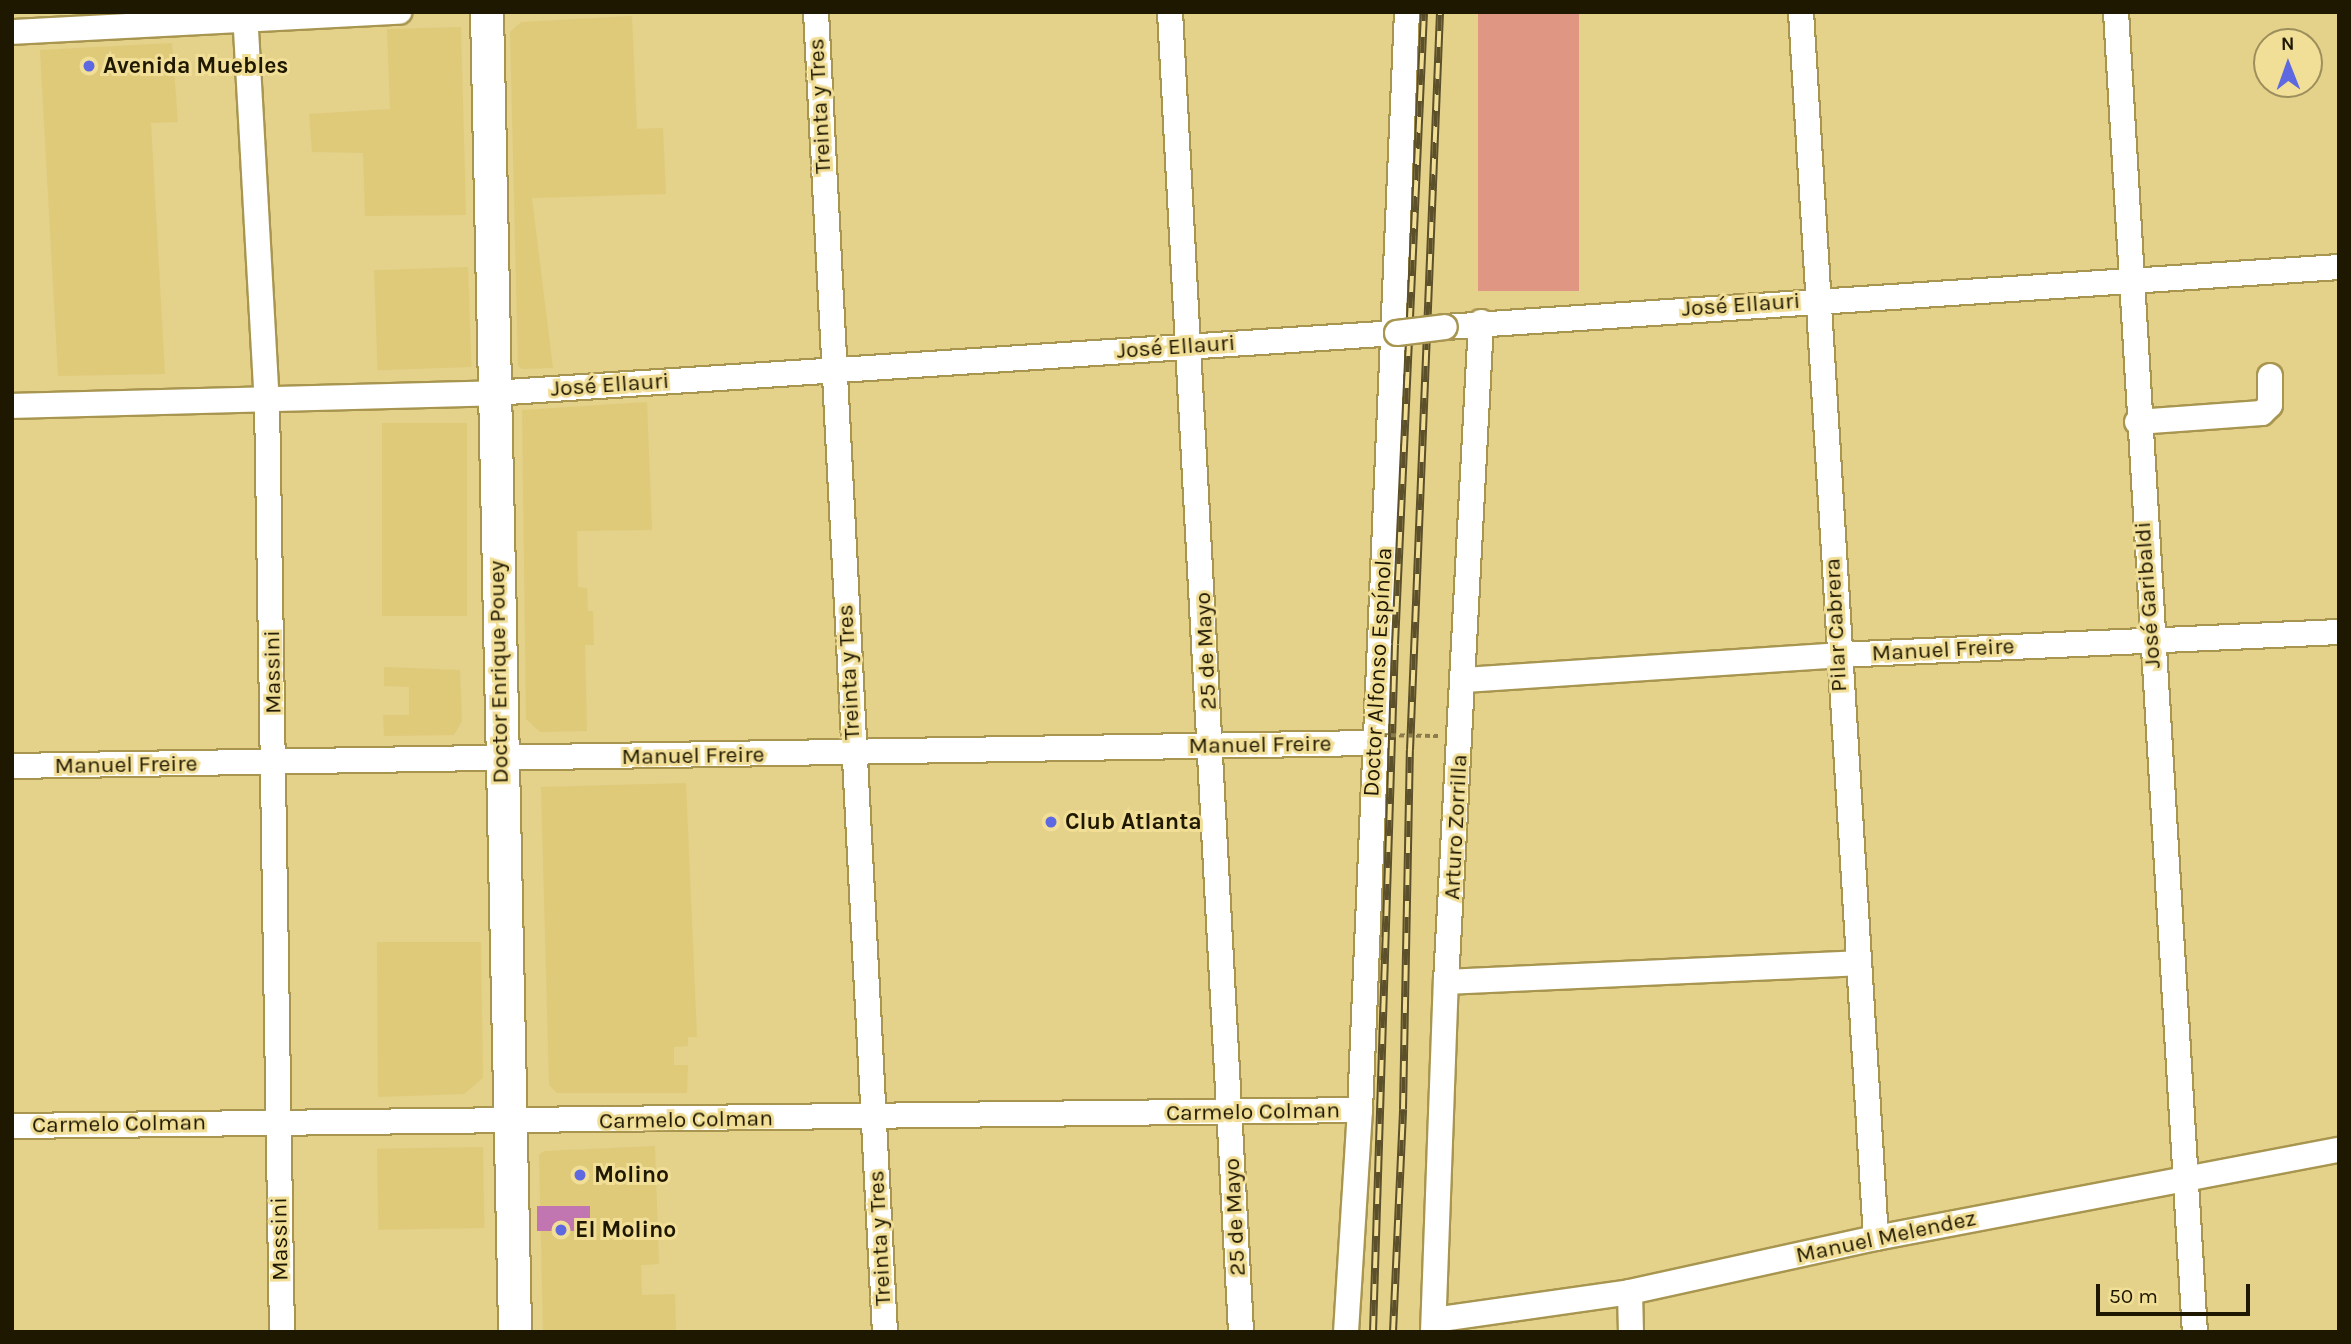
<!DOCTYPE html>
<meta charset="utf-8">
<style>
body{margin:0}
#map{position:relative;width:2351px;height:1344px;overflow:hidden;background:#e4d18a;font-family:Karla,sans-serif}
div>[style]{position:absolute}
.built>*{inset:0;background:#dfca7a;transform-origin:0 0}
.green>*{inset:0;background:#df9784;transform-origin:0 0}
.building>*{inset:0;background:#c276b1;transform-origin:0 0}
.roads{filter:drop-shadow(2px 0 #a89650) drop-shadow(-2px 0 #a89650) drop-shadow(0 2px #a89650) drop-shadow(0 -2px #a89650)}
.minor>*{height:24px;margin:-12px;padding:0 12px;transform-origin:12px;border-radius:12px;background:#fff}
.tertiary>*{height:32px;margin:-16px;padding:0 16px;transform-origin:16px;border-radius:16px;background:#fff}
.rail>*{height:8px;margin-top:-4px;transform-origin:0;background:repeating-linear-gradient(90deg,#f1de97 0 16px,#5b502a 0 32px);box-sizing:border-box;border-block:2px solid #5b502a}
.path-bridge>*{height:3.5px;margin-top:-1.75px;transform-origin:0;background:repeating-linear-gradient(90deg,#8a7d4b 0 5px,transparent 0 8.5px)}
.bridges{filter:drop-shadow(2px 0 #a89650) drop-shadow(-2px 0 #a89650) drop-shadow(0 2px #a89650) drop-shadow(0 -2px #a89650)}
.minor-bridge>*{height:24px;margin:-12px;padding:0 12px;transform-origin:12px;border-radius:12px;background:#fff}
.dots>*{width:19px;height:19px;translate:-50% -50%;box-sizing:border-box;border:4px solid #f1de97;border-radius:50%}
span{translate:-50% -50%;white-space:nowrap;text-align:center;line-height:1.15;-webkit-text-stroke:6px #f1de97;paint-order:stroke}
.poi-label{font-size:23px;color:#1f1800;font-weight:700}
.left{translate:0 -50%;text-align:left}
.street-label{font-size:23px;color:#1f1800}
.frame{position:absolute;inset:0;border:14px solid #1f1800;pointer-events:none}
.north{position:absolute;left:2253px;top:28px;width:70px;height:70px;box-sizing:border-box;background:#f1de97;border:2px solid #9d8f5b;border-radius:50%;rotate:359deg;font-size:19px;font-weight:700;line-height:28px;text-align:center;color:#1f1800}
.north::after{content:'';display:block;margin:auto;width:24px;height:32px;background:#5e69e1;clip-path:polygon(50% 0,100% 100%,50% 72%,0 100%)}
.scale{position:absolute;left:2096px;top:1284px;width:154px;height:32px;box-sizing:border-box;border:4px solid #1f1800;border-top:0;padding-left:9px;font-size:21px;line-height:24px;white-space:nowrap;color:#1f1800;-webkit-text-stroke:5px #f1de97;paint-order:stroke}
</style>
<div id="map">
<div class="built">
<i style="clip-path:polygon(632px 16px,637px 129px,663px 128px,666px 194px,532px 198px,553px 368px,522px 369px,518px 366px,510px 32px,521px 22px)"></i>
<i style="clip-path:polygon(461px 27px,466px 215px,365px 216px,363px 153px,312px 152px,309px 114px,390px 109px,387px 29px)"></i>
<i style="clip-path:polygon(172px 43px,178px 122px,151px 123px,165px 374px,58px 376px,40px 50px)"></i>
<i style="left:468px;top:267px;width:100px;height:94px;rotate:88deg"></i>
<i style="clip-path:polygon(647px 402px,652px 530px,577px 531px,578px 587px,587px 588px,588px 611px,593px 611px,594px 645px,585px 645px,587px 731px,540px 732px,526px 719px,522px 410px)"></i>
<i style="left:467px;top:423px;width:193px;height:85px;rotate:90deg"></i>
<i style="clip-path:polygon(384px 667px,460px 670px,462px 721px,454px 735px,384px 736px,383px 715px,409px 715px,409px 687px,384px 686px)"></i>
<i style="clip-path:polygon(686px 783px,697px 1037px,688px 1037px,688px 1046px,674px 1047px,674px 1065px,688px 1065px,687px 1093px,557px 1093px,549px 1085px,541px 787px)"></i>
<i style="clip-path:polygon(377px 942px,481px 942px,483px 1078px,464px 1094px,378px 1097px)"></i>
<i style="clip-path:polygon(655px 1146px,659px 1264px,641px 1265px,642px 1295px,675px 1294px,676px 1332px,543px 1332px,539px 1155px,544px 1151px)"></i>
<i style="left:483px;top:1147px;width:81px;height:106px;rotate:89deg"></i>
</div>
<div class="green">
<i style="left:1478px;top:12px;width:101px;height:279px"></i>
</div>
<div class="building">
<i style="left:590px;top:1206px;width:25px;height:53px;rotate:90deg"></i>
</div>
<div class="roads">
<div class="minor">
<i style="left:245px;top:12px;width:390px;rotate:86.8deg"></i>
<i style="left:267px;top:401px;width:931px;rotate:89.08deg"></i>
<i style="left:816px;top:12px;width:1322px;rotate:87.01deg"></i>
<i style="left:1170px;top:12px;width:1322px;rotate:86.92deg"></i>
<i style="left:1801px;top:12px;width:1228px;rotate:86.5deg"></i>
<i style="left:2116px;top:12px;width:1322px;rotate:86.58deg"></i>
<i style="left:12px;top:32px;width:388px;rotate:-3deg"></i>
<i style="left:1445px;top:327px;width:896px;rotate:-3.84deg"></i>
<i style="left:12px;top:406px;width:481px;rotate:-1.5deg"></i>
<i style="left:493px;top:393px;width:906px;rotate:-3.8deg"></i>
<i style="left:2137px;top:422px;width:125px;rotate:-4.1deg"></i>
<i style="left:2262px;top:413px;width:11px;rotate:-45deg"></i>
<i style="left:2270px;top:405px;width:29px;rotate:-90deg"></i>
<i style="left:1465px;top:680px;width:374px;rotate:-3.8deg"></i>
<i style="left:1838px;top:655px;width:502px;rotate:-2.63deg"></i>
<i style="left:12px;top:766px;width:1362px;rotate:-0.97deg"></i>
<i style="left:1446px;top:982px;width:411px;rotate:-2.6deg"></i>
<i style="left:12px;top:1126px;width:1348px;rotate:-0.68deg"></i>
<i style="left:1630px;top:1292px;width:40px;rotate:88.6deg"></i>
<i style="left:1434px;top:1320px;width:198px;rotate:-8.1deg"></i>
<i style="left:1630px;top:1292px;width:252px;rotate:-12.4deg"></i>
<i style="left:1876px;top:1238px;width:471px;rotate:-10.8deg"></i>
<i style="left:1346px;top:1332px;width:222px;rotate:-86.4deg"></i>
<i style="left:1360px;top:1110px;width:1099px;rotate:-87.55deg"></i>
<i style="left:1433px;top:1332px;width:350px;rotate:-87.9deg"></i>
<i style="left:1446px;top:982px;width:661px;rotate:-86.96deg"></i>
</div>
<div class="tertiary">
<i style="left:487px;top:12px;width:1320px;rotate:88.78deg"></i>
</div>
</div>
<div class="rail">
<i style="left:1373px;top:1332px;width:688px;rotate:-88.17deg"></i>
<i style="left:1395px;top:644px;width:633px;rotate:-87.37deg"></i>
<i style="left:1393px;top:1332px;width:223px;rotate:-87.4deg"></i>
<i style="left:1403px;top:1109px;width:359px;rotate:-88.9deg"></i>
<i style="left:1410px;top:750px;width:739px;rotate:-87.67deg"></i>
</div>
<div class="path-bridge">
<i style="left:1374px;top:735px;width:64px;rotate:0.9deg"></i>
</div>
<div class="bridges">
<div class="minor-bridge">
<i style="left:1397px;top:333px;width:48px;rotate:-7.1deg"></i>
</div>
</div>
<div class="dots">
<i style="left:89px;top:66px;background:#5e69e1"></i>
<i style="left:1051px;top:822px;background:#5e69e1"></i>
<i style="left:580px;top:1175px;background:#5e69e1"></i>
<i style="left:561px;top:1230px;background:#5e69e1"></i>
</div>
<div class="poi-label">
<span class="left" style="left:103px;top:66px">Avenida Muebles</span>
<span class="left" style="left:1065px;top:822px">Club Atlanta</span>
<span class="left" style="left:594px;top:1175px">Molino</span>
<span class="left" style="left:575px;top:1230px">El Molino</span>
</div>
<div class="street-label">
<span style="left:820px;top:106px;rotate:-93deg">Treinta y Tres</span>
<span style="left:1741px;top:305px;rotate:-4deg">José Ellauri</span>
<span style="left:1176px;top:347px;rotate:-4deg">José Ellauri</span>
<span style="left:610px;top:385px;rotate:-4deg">José Ellauri</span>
<span style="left:2148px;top:595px;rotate:-94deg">José Garibaldi</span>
<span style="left:1836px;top:625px;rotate:-93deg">Pilar Cabrera</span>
<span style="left:1943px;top:650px;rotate:-3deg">Manuel Freire</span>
<span style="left:1206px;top:651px;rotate:-93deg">25 de Mayo</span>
<span style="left:273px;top:672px;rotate:-91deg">Massini</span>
<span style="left:499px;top:672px;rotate:-91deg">Doctor Enrique Pouey</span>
<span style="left:849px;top:672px;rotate:-93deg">Treinta y Tres</span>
<span style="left:1378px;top:672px;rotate:-87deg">Doctor Alfonso Espínola</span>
<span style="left:1260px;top:745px;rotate:-1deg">Manuel Freire</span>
<span style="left:693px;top:756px;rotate:-1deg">Manuel Freire</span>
<span style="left:126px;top:765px;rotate:-1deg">Manuel Freire</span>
<span style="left:1456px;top:827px;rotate:-87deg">Arturo Zorrilla</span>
<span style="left:1253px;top:1112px;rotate:-1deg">Carmelo Colman</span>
<span style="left:686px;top:1120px;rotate:-1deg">Carmelo Colman</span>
<span style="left:119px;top:1124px;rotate:-1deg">Carmelo Colman</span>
<span style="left:1235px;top:1217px;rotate:-93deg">25 de Mayo</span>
<span style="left:1886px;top:1237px;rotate:-12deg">Manuel Melendez</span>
<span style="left:880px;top:1238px;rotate:-93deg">Treinta y Tres</span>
<span style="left:280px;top:1239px;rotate:-91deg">Massini</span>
</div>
<div class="frame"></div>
<div class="north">N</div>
<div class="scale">50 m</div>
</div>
